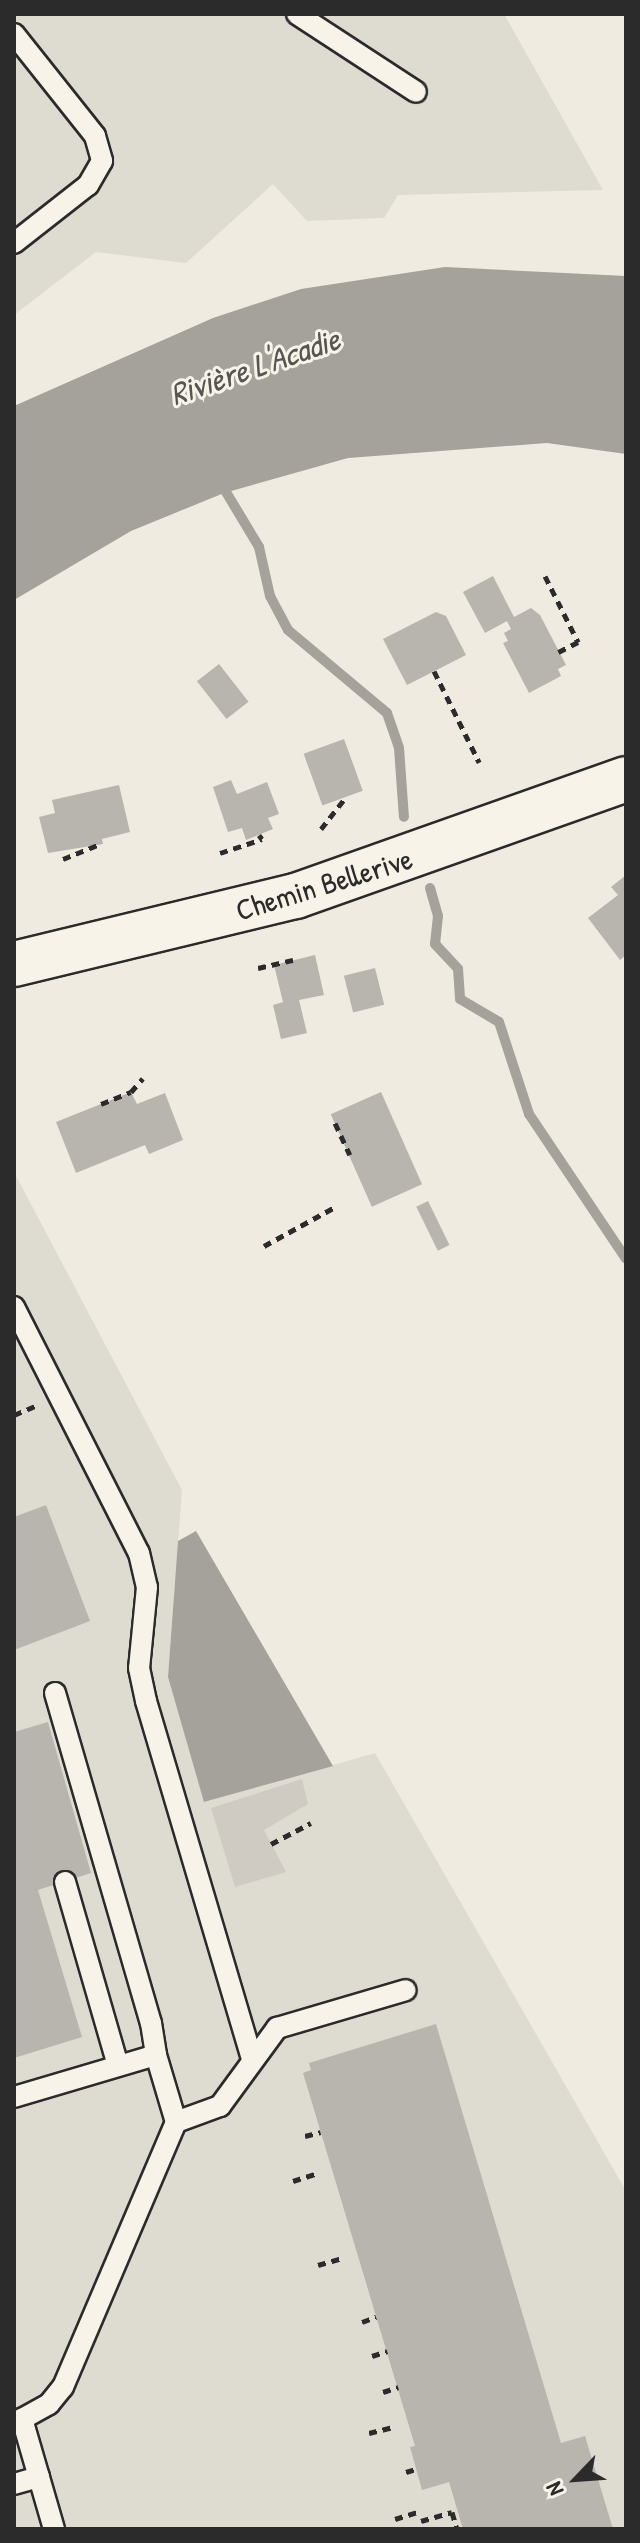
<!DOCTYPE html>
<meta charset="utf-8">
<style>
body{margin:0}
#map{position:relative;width:640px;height:2543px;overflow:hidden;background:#efebe0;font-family:"Patrick Hand",sans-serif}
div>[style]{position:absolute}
.built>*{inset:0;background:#dedbd1}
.green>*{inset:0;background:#cfcbc2}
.water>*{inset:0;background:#a4a29a}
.stream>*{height:10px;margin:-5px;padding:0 5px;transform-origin:5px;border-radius:5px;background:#a4a29a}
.building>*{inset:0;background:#b8b5ae;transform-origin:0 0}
.path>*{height:5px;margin-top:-2.5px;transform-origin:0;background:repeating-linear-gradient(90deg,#2b2b2b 0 8px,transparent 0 14px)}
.roads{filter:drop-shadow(2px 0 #2b2b2b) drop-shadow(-2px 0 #2b2b2b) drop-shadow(0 2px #2b2b2b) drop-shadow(0 -2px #2b2b2b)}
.lane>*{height:20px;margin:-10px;padding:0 10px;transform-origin:10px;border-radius:10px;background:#f7f3e8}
.secondary>*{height:44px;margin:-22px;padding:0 22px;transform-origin:22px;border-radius:22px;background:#f7f3e8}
span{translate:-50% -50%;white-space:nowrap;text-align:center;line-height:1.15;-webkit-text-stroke:6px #f7f3e8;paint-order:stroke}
.street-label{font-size:30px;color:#2b2b2b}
.water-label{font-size:32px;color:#555552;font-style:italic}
.frame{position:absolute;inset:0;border:16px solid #2b2b2b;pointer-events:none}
.north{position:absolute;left:536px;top:2439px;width:80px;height:80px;-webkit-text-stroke:6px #f7f3e8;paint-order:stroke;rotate:245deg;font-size:22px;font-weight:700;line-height:32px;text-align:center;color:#2b2b2b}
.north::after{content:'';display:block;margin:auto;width:28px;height:36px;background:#2b2b2b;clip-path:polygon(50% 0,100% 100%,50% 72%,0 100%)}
</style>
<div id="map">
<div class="built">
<i style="clip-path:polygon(14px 14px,504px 14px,603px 190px,398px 195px,384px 218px,307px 221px,273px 184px,186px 263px,96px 252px,14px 315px)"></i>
<i style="clip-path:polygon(14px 1172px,182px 1490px,168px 1677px,205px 1802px,375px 1753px,626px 2191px,626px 2529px,14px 2529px)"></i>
</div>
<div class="green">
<i style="clip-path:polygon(302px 1779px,308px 1804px,264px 1830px,286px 1872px,235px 1887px,211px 1808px)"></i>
</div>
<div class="water">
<i style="clip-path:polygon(445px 267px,626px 276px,626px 454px,547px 443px,348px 458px,224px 493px,131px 531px,14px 600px,14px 406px,213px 318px,301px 289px)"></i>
<i style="clip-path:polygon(196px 1531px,333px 1766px,204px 1802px,168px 1677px,178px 1541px)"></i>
</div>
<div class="stream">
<i style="left:220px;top:482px;width:76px;rotate:59deg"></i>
<i style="left:259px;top:547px;width:50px;rotate:77.3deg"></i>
<i style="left:270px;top:596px;width:38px;rotate:62deg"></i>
<i style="left:288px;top:630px;width:129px;rotate:40deg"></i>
<i style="left:387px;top:713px;width:37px;rotate:71deg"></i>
<i style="left:399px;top:748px;width:69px;rotate:85.9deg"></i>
<i style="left:430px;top:888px;width:29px;rotate:74deg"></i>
<i style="left:438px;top:916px;width:28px;rotate:96deg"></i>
<i style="left:435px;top:944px;width:34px;rotate:47deg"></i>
<i style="left:458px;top:969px;width:30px;rotate:86deg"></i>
<i style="left:460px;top:999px;width:45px;rotate:30.5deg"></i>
<i style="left:499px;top:1022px;width:97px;rotate:71.9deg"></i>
<i style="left:529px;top:1114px;width:174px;rotate:56.2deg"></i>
</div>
<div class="building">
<i style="clip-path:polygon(493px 576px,514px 617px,531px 608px,540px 615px,566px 665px,558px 669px,561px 676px,529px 693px,503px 643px,508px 641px,504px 633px,511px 629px,507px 621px,485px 633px,463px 592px)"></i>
<i style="clip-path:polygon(436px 612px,446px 616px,466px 655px,407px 685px,383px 639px)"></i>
<i style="left:219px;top:664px;width:48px;height:28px;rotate:52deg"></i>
<i style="left:344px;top:739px;width:55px;height:43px;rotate:70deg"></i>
<i style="clip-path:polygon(231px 780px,237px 794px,267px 782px,279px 814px,268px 818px,273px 829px,246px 840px,242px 828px,228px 832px,213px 787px)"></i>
<i style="clip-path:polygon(119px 785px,130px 832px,102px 839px,103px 844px,48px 853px,39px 817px,55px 813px,52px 800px)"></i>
<i style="clip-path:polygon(626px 875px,626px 955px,620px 960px,588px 918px,618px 895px,611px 887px)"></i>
<i style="clip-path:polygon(315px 955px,324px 995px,299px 1000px,307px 1033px,281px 1039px,273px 1005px,283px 1002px,274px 965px)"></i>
<i style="left:375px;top:968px;width:38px;height:32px;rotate:76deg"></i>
<i style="clip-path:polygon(131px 1092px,137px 1104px,165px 1093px,183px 1140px,149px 1154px,145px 1145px,76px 1173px,56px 1122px)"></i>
<i style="left:381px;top:1092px;width:101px;height:55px;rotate:66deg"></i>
<i style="left:428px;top:1201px;width:49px;height:13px;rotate:64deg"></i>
<i style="clip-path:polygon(46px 1505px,90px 1621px,14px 1650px,14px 1517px)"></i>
<i style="clip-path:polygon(48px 1722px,91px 1873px,38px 1890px,82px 2037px,14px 2058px,14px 1732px)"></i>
<i style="clip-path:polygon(436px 2024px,561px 2443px,585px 2436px,613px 2529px,463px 2529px,449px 2482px,422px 2490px,410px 2447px,415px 2446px,303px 2073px,311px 2070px,309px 2063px)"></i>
</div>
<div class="path">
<i style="left:545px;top:576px;width:74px;rotate:63.4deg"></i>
<i style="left:578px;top:642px;width:22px;rotate:153deg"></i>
<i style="left:434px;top:671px;width:102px;rotate:63.7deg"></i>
<i style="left:321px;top:829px;width:39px;rotate:-52deg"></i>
<i style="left:220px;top:853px;width:44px;rotate:-18.4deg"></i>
<i style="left:262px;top:839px;width:5px;rotate:-127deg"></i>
<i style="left:63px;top:859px;width:38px;rotate:-22deg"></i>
<i style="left:258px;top:968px;width:36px;rotate:-13deg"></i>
<i style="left:101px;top:1104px;width:32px;rotate:-22deg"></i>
<i style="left:131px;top:1092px;width:18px;rotate:-49deg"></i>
<i style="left:335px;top:1123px;width:35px;rotate:65deg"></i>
<i style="left:264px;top:1246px;width:81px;rotate:-28.8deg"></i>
<i style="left:14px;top:1415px;width:23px;rotate:-23deg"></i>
<i style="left:271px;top:1844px;width:45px;rotate:-27.7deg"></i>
<i style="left:305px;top:2136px;width:16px;rotate:-14deg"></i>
<i style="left:293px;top:2181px;width:25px;rotate:-18deg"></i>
<i style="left:318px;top:2265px;width:25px;rotate:-16deg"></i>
<i style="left:362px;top:2322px;width:15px;rotate:-20deg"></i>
<i style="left:372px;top:2356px;width:16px;rotate:-18deg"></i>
<i style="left:383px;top:2392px;width:16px;rotate:-18deg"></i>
<i style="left:369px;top:2433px;width:25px;rotate:-14deg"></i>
<i style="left:406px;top:2472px;width:10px;rotate:-17deg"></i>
<i style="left:395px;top:2519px;width:24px;rotate:-17deg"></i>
<i style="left:421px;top:2521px;width:32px;rotate:-16deg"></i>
<i style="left:452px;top:2512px;width:18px;rotate:74deg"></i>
</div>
<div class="roads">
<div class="lane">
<i style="left:297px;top:14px;width:142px;rotate:33.2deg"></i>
<i style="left:14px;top:34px;width:130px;rotate:51.5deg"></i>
<i style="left:95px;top:136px;width:26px;rotate:74deg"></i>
<i style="left:102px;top:161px;width:28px;rotate:120deg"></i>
<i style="left:88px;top:185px;width:94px;rotate:141.9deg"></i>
<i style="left:14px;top:1307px;width:276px;rotate:63.1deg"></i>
<i style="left:139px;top:1553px;width:35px;rotate:77deg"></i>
<i style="left:147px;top:1587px;width:81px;rotate:95.6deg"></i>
<i style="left:139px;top:1668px;width:34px;rotate:78deg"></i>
<i style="left:146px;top:1701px;width:374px;rotate:73.5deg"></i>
<i style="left:55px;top:1693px;width:344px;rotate:73.8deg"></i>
<i style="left:151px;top:2023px;width:32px;rotate:81deg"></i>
<i style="left:65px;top:1882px;width:191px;rotate:73.9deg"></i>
<i style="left:14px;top:2097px;width:148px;rotate:-16.5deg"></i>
<i style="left:156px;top:2055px;width:70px;rotate:73.4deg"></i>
<i style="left:14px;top:2484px;width:26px;rotate:-16deg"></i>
<i style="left:54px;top:2529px;width:115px;rotate:-106.2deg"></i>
<i style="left:22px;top:2419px;width:31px;rotate:-29deg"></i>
<i style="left:49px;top:2404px;width:22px;rotate:-51deg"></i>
<i style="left:63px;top:2387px;width:288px;rotate:-66.9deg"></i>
<i style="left:176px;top:2122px;width:47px;rotate:-20deg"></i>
<i style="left:220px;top:2106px;width:97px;rotate:-53.8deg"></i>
<i style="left:277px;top:2028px;width:134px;rotate:-16.4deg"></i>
</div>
<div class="secondary">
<i style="left:14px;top:964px;width:290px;rotate:-13.6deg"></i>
<i style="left:296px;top:896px;width:350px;rotate:-19.5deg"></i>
</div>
</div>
<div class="street-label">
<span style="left:324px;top:884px;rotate:-17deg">Chemin Bellerive</span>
</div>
<div class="water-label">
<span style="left:255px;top:367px;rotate:-19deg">Rivière L'Acadie</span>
</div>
<div class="frame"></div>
<div class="north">N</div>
</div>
